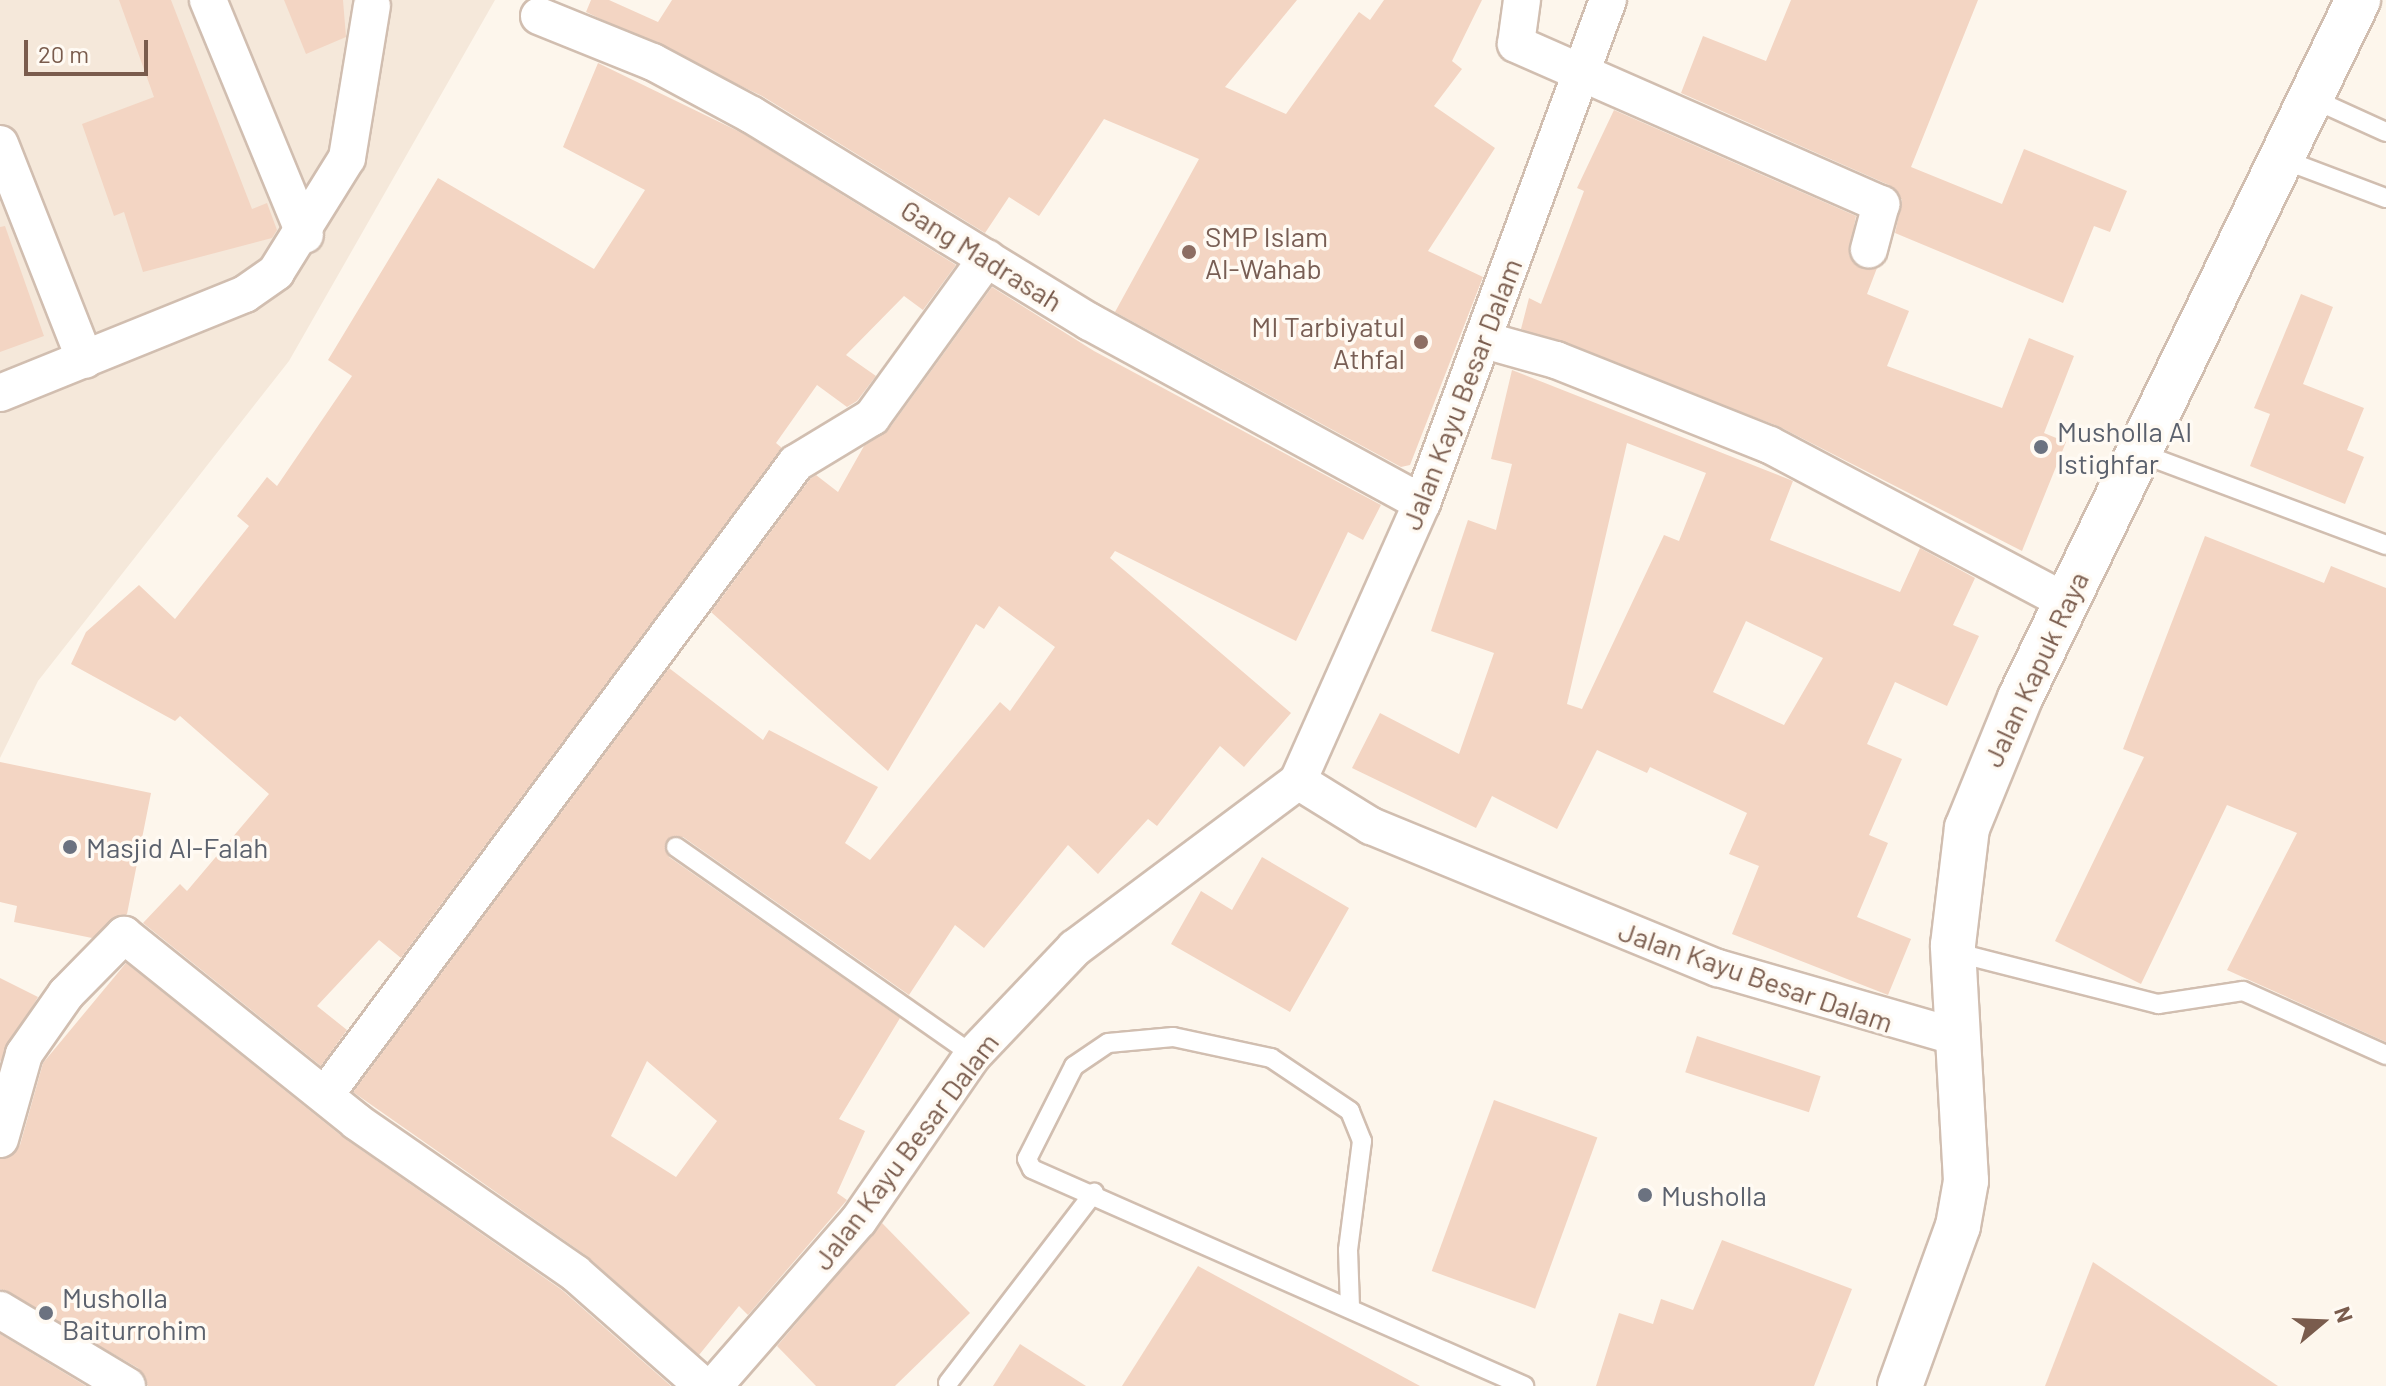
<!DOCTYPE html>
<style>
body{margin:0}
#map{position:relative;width:2386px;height:1386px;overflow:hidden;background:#fdf6ec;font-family:Barlow,sans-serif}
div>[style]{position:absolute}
.residential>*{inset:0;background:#f5e8da}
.building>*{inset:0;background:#f3d5c3;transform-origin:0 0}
.roads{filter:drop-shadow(2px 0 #d1beb0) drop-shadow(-2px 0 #d1beb0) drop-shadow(0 2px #d1beb0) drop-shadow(0 -2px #d1beb0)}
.lane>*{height:18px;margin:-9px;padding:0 9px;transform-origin:9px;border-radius:9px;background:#fff}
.street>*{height:36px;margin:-18px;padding:0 18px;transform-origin:18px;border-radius:18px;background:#fff}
.secondary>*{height:44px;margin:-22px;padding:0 22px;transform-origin:22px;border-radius:22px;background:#fff}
.dots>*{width:22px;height:22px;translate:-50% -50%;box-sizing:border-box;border:4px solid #fffaf3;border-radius:50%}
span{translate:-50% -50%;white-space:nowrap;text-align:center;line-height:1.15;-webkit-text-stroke:7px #fffaf3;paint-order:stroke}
.education-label{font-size:28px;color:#785e54}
.left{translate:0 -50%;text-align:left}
.right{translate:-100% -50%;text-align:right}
.street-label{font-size:28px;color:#7a5c4d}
.worship-label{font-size:28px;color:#5b616d}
.north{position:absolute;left:2282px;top:1282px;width:80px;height:80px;-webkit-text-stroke:6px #fffaf3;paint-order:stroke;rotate:71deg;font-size:22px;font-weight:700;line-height:32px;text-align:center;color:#7a5c4d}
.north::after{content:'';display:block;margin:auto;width:28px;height:36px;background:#7a5c4d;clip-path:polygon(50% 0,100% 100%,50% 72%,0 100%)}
.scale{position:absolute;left:24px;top:40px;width:124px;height:36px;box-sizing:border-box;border:4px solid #7a5c4d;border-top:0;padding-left:10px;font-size:24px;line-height:28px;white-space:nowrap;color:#7a5c4d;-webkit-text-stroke:6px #fffaf3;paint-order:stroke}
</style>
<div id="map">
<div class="residential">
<i style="clip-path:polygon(0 0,495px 0,289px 361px,38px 681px,0 758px)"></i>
</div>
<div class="building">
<i style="clip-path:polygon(119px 0,171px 0,252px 209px,267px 203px,277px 230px,272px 238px,143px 272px,124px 212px,114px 216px,82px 124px,154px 97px)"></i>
<i style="clip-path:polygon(284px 0,343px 0,346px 37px,306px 54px)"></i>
<i style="clip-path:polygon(591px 0,609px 0,658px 22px,672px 0,1297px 0,1225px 87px,1286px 114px,1359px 12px,1370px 20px,1384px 0,1482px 0,1452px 61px,1462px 69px,1434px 106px,1495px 148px,1428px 251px,1483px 277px,1410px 465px,1401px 467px,1115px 312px,1199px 159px,1104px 119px,1039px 216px,1009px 197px,985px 233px,762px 96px,586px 12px)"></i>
<i style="clip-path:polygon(1791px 0,1978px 0,1911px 167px,2002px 204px,2024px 149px,2127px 191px,2110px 232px,2094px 226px,2063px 303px,1895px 233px,1902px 200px,1889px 185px,1681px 93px,1703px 36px,1766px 61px)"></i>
<i style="clip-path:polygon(598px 63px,742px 133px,956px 265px,923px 310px,904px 296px,846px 355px,876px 376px,857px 401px,847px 407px,817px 385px,776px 443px,782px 448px,401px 958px,379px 940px,317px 1006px,347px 1030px,321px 1066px,143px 923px,180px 884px,187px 891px,269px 794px,180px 716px,175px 721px,71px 664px,86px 632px,139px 585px,175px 619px,249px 526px,237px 516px,267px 477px,277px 486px,352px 376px,328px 360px,438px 178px,594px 269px,645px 190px,563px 147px)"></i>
<i style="clip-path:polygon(1614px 110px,1856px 216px,1849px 255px,1863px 269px,1877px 268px,1867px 294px,1909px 311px,1887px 366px,2002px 408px,2029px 338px,2074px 356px,2044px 433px,2066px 442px,2022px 551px,1778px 426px,1521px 329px,1529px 298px,1541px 304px,1584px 191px,1577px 188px)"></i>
<i style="clip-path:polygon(5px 226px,44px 336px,0 352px,0 227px)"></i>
<i style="clip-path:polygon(evenodd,992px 287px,1094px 351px,1381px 505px,1363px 540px,1348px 532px,1296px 641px,1115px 551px,1110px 558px,1291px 713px,1244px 767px,1220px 746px,1157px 826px,1148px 819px,1098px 874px,1068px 845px,984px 948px,955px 925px,909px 995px,683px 837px,667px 840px,669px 857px,900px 1018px,839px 1119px,865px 1131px,837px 1193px,847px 1200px,748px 1315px,739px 1306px,699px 1355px,587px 1256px,353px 1092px,669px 668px,763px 740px,769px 730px,878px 787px,845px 843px,870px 860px,1000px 702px,1010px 711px,1055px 647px,999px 606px,984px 629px,976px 624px,888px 771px,711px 612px,810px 479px,816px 475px,838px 492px,864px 446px,889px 429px,992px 287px,647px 1061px,717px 1121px,676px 1177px,611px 1136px,647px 1061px)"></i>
<i style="clip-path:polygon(2301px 294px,2333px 307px,2303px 384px,2364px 408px,2347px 450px,2364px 457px,2345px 504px,2250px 466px,2270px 414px,2254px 408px)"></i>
<i style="clip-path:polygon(evenodd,1512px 370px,1793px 481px,1770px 540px,1900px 592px,1920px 548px,1975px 578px,1953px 625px,1979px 636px,1947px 706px,1895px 682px,1867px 744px,1902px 759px,1869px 835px,1888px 843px,1857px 917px,1911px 939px,1888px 995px,1732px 934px,1759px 866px,1729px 854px,1747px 813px,1650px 767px,1647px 773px,1597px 750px,1557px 829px,1492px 796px,1476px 828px,1352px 768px,1380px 713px,1459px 754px,1494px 653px,1431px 631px,1468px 520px,1496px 530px,1512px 464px,1491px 459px,1512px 370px,1627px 443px,1706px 473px,1679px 541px,1664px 535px,1582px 709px,1567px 704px,1627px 443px,1512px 370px,1746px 621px,1823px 658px,1784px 725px,1713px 692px,1746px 621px)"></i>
<i style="clip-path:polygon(2205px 536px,2324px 583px,2331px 566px,2386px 588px,2386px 1042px,2227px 970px,2297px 833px,2227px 805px,2141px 984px,2055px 941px,2144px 757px,2123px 749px)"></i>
<i style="clip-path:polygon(0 762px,151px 793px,127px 914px,92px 938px,14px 922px,17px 906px,0 902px)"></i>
<i style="clip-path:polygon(1262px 857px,1349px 908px,1290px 1012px,1171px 944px,1201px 891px,1232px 910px)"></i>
<i style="clip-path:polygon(126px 963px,344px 1138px,562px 1290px,671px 1386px,148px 1386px,138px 1368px,0 1289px,0 1159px,20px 1145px,43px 1063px)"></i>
<i style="clip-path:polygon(0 978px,38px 997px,0 1062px)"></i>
<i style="left:1697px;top:1036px;width:130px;height:38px;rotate:18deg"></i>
<i style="left:1494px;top:1100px;width:110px;height:182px;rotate:20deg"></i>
<i style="clip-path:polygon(882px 1223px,970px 1313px,895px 1386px,816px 1386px,777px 1346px)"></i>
<i style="clip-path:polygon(1722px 1240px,1852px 1289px,1814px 1386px,1596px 1386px,1619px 1313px,1653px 1324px,1661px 1299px,1693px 1310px)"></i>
<i style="clip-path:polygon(2093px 1262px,2278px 1386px,2045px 1386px)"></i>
<i style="clip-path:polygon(1198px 1266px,1420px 1386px,1122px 1386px)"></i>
<i style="clip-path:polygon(0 1334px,86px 1386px,0 1386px)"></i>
<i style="clip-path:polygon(1020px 1344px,1086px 1386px,993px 1386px)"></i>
</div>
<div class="roads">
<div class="lane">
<i style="left:2311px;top:98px;width:82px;rotate:24.4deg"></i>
<i style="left:2282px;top:159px;width:111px;rotate:20.6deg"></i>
<i style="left:2140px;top:453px;width:263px;rotate:20.5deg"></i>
<i style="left:676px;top:847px;width:363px;rotate:35deg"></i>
<i style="left:1954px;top:952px;width:211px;rotate:14.3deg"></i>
<i style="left:2158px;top:1004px;width:86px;rotate:-8.7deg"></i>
<i style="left:2243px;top:991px;width:157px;rotate:24.1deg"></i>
<i style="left:1350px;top:1307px;width:57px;rotate:-92deg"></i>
<i style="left:1348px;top:1250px;width:110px;rotate:-82.7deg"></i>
<i style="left:1362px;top:1141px;width:32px;rotate:-112deg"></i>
<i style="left:1350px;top:1111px;width:95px;rotate:-146.1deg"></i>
<i style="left:1271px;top:1058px;width:100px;rotate:-167.9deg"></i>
<i style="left:1173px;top:1037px;width:65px;rotate:174.7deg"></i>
<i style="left:1108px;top:1043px;width:41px;rotate:145.9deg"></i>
<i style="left:1074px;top:1066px;width:104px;rotate:116.8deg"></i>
<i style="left:1027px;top:1159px;width:11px;rotate:63deg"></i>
<i style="left:1032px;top:1169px;width:538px;rotate:23.8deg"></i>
<i style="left:948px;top:1383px;width:240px;rotate:-52.5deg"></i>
</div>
<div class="street">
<i style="left:208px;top:0;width:254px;rotate:67.6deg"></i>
<i style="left:1522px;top:0;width:44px;rotate:97.8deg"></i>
<i style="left:1516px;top:44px;width:399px;rotate:23.7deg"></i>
<i style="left:1881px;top:204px;width:47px;rotate:104.9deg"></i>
<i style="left:539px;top:16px;width:123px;rotate:22deg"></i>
<i style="left:653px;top:62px;width:112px;rotate:28.2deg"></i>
<i style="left:752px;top:115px;width:396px;rotate:31.5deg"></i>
<i style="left:1090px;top:322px;width:378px;rotate:28.6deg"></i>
<i style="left:0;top:144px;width:232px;rotate:68.5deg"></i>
<i style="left:1484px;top:340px;width:75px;rotate:15.5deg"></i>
<i style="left:1556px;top:360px;width:230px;rotate:21.7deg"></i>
<i style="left:1770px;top:445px;width:335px;rotate:27.9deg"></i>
<i style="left:0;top:393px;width:264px;rotate:-22deg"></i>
<i style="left:245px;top:294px;width:38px;rotate:-35deg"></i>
<i style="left:276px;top:272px;width:134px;rotate:-58.1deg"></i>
<i style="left:347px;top:158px;width:154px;rotate:-80.7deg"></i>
<i style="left:1298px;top:781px;width:86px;rotate:31.7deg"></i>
<i style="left:1371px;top:826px;width:375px;rotate:22.3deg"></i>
<i style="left:1718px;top:968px;width:249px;rotate:16.1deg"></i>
<i style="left:325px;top:1095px;width:788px;rotate:-53.3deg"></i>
<i style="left:796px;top:463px;width:89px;rotate:-31.2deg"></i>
<i style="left:872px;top:417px;width:196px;rotate:-54.1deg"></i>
<i style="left:0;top:1139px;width:88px;rotate:-74.2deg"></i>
<i style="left:24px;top:1054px;width:73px;rotate:-55deg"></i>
<i style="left:66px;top:994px;width:83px;rotate:-45.5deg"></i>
<i style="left:124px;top:935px;width:299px;rotate:38.7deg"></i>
<i style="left:357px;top:1122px;width:265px;rotate:34.7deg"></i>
<i style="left:575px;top:1273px;width:171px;rotate:41.4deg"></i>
<i style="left:0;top:1310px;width:148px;rotate:30.9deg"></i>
<i style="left:714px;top:1386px;width:220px;rotate:-48.9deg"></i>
<i style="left:859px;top:1220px;width:201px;rotate:-55.4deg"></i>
<i style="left:973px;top:1055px;width:148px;rotate:-46.4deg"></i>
<i style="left:1075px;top:948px;width:279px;rotate:-36.8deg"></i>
<i style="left:1298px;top:781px;width:304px;rotate:-66deg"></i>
<i style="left:1422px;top:503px;width:536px;rotate:-69.71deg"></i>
</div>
<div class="secondary">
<i style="left:1900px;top:1386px;width:170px;rotate:-70.1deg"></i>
<i style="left:1958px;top:1226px;width:46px;rotate:-79.9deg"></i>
<i style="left:1966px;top:1181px;width:236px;rotate:-93.2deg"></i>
<i style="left:1953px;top:945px;width:118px;rotate:-83.2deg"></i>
<i style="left:1967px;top:828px;width:140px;rotate:-67.8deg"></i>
<i style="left:2020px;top:698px;width:776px;rotate:-64.16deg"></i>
</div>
</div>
<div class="dots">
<i style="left:1189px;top:252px;background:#8d6e63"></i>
<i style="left:1421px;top:342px;background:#8d6e63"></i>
<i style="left:2041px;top:447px;background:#6b7280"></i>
<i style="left:70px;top:847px;background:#6b7280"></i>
<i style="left:1645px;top:1195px;background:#6b7280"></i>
<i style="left:46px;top:1313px;background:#6b7280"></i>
</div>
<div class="education-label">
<span class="left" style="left:1205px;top:252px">SMP Islam<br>Al-Wahab</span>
<span class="right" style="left:1405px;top:342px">MI Tarbiyatul<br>Athfal</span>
</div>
<div class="street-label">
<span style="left:982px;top:255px;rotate:32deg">Gang Madrasah</span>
<span style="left:1461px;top:394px;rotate:-69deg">Jalan Kayu Besar Dalam</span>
<span style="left:2035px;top:669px;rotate:-65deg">Jalan Kapuk Raya</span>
<span style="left:1756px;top:976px;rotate:19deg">Jalan Kayu Besar Dalam</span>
<span style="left:905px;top:1151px;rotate:-53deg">Jalan Kayu Besar Dalam</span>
</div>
<div class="worship-label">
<span class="left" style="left:2057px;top:447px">Musholla Al<br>Istighfar</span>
<span class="left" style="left:86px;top:847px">Masjid Al-Falah</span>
<span class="left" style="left:1661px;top:1195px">Musholla</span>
<span class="left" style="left:62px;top:1313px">Musholla<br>Baiturrohim</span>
</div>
<div class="north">N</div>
<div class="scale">20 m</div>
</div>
